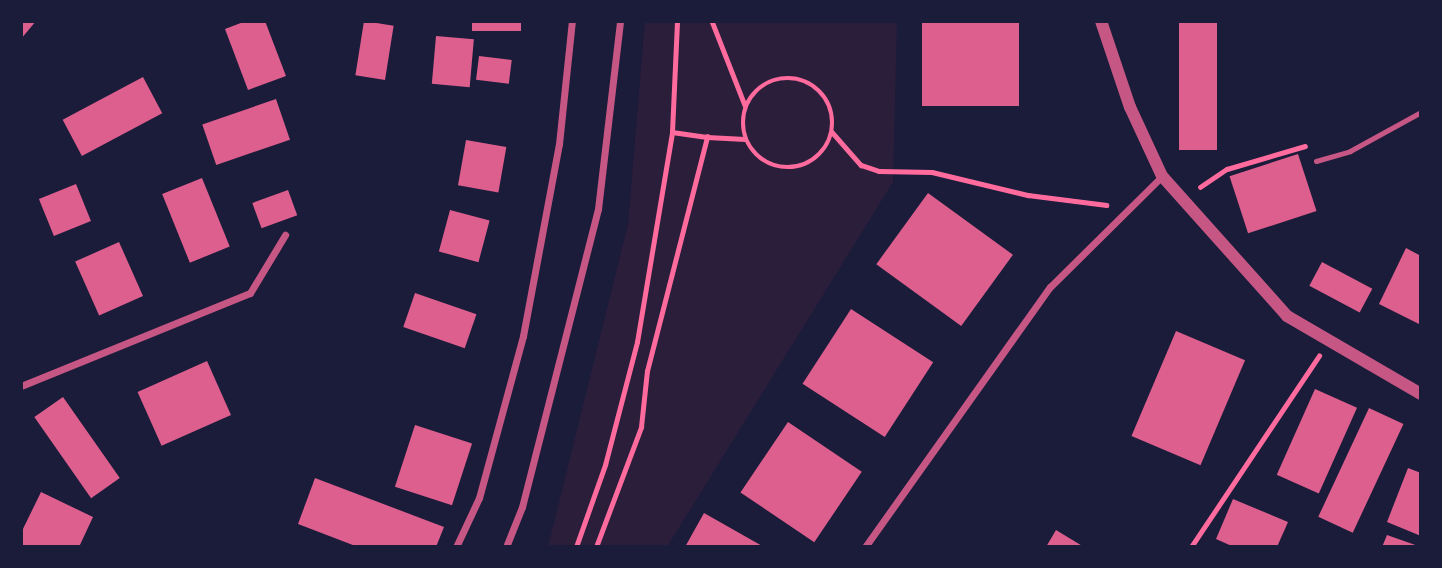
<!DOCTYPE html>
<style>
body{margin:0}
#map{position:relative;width:1442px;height:568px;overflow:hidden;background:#1b1b3a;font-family:"PT Sans Narrow",sans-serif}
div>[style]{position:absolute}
.green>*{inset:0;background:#2a1e3b}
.building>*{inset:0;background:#dd5f8e;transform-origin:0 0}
.path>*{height:4.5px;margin:-2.25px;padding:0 2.25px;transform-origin:2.25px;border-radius:2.25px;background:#ff6b9d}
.path>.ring{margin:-2.25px;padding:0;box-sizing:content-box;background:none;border:4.5px solid #ff6b9d;border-radius:50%}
.service>*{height:5px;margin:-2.5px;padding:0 2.5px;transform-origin:2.5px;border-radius:2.5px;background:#c65784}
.minor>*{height:7px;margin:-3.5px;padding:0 3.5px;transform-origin:3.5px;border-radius:3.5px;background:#c65784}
.tertiary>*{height:12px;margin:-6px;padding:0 6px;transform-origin:6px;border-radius:6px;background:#c65784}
span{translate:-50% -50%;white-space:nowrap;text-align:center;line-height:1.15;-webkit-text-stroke:7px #1b1b3a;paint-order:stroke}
.frame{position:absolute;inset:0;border:23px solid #1b1b3a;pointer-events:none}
</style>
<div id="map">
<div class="green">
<i style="clip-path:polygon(645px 21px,897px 21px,893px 182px,667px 547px,548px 547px,628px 224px)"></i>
</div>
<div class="building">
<i style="clip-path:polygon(21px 21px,36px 21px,21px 39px)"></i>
<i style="clip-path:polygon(246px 21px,265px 21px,286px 76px,248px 90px,225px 29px)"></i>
<i style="left:364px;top:21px;width:30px;height:55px;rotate:9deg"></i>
<i style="left:472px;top:21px;width:49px;height:10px"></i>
<i style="left:922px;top:21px;width:97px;height:85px"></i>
<i style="left:1179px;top:21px;width:38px;height:129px"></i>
<i style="left:436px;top:36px;width:38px;height:48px;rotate:5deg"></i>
<i style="left:479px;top:56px;width:33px;height:24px;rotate:7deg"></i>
<i style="left:143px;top:77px;width:41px;height:91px;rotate:62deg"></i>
<i style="left:276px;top:99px;width:43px;height:78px;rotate:71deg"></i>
<i style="left:466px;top:140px;width:41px;height:46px;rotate:10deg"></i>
<i style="left:1298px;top:154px;width:60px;height:72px;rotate:72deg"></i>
<i style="left:202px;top:178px;width:74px;height:43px;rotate:68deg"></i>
<i style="left:76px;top:184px;width:40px;height:40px;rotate:68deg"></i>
<i style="left:288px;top:190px;width:27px;height:38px;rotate:70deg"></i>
<i style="left:928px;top:193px;width:105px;height:88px;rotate:36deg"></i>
<i style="left:450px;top:210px;width:41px;height:43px;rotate:15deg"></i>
<i style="left:119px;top:242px;width:59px;height:48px;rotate:66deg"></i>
<i style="clip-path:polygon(1406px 248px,1421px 256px,1421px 325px,1379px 304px)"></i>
<i style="left:1322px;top:262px;width:57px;height:27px;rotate:28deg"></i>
<i style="left:415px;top:293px;width:65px;height:36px;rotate:19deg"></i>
<i style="left:851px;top:309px;width:98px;height:89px;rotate:33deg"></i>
<i style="left:1176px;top:331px;width:75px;height:114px;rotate:23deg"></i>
<i style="left:207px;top:361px;width:59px;height:76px;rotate:66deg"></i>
<i style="left:1315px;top:389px;width:46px;height:94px;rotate:24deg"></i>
<i style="left:63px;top:397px;width:99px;height:35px;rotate:55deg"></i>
<i style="left:1369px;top:408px;width:38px;height:120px;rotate:25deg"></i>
<i style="left:788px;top:422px;width:89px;height:85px;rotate:34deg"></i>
<i style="left:415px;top:425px;width:60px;height:65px;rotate:18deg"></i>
<i style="clip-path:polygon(1408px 468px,1421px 473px,1421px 536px,1387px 522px)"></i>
<i style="clip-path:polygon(315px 478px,444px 527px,436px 547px,358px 547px,298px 524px)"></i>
<i style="clip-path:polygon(41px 492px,93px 517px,79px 547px,21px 547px,21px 533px)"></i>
<i style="clip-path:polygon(1233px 499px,1288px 522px,1277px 547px,1234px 547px,1216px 539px)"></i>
<i style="clip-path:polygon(704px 513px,764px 547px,685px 547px)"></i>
<i style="clip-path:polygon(1056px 530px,1084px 547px,1046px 547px)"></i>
<i style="clip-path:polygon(1387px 535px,1421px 547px,1382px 547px)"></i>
</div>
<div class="path">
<i style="left:712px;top:21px;width:90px;rotate:68.6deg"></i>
<i class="ring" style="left:743px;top:78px;width:85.5px;height:85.5px"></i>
<i style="left:672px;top:132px;width:35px;rotate:8deg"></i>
<i style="left:832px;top:132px;width:44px;rotate:48.7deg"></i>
<i style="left:861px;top:165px;width:19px;rotate:18deg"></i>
<i style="left:879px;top:171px;width:53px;rotate:1.1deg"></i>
<i style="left:932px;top:172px;width:99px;rotate:13.5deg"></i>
<i style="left:1028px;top:195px;width:79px;rotate:7.3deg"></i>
<i style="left:1200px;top:187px;width:32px;rotate:-34deg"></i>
<i style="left:1227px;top:169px;width:81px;rotate:-16.4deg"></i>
<i style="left:576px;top:547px;width:87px;rotate:-70.5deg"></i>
<i style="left:605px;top:465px;width:127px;rotate:-75.4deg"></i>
<i style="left:637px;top:342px;width:213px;rotate:-80.5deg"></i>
<i style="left:672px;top:132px;width:111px;rotate:-87.4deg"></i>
<i style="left:596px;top:547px;width:128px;rotate:-69.4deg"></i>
<i style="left:641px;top:427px;width:56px;rotate:-83.9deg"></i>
<i style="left:647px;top:371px;width:242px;rotate:-75.6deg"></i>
<i style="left:707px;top:137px;width:38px;rotate:3deg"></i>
<i style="left:1191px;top:547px;width:230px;rotate:-56.2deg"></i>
</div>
<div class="service">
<i style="left:1316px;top:161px;width:35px;rotate:-16deg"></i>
<i style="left:1350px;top:151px;width:81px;rotate:-28.8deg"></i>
</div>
<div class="minor">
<i style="left:21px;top:386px;width:247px;rotate:-22.1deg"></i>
<i style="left:250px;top:293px;width:68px;rotate:-58.9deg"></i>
<i style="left:456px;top:547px;width:54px;rotate:-64.9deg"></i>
<i style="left:479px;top:498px;width:168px;rotate:-74.8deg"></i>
<i style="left:523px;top:336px;width:195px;rotate:-79.4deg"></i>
<i style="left:559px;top:144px;width:124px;rotate:-84deg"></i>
<i style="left:506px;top:547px;width:43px;rotate:-68.2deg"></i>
<i style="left:522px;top:507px;width:308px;rotate:-75.7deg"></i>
<i style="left:598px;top:209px;width:189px;rotate:-83.3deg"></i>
<i style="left:865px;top:547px;width:319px;rotate:-54.6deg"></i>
<i style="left:1050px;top:287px;width:158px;rotate:-44.7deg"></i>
</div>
<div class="tertiary">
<i style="left:1101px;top:21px;width:91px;rotate:71.4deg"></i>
<i style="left:1130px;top:107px;width:76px;rotate:65.1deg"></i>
<i style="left:1162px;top:176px;width:188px;rotate:48.2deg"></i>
<i style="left:1287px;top:316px;width:155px;rotate:30.2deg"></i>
</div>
<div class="frame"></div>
</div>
